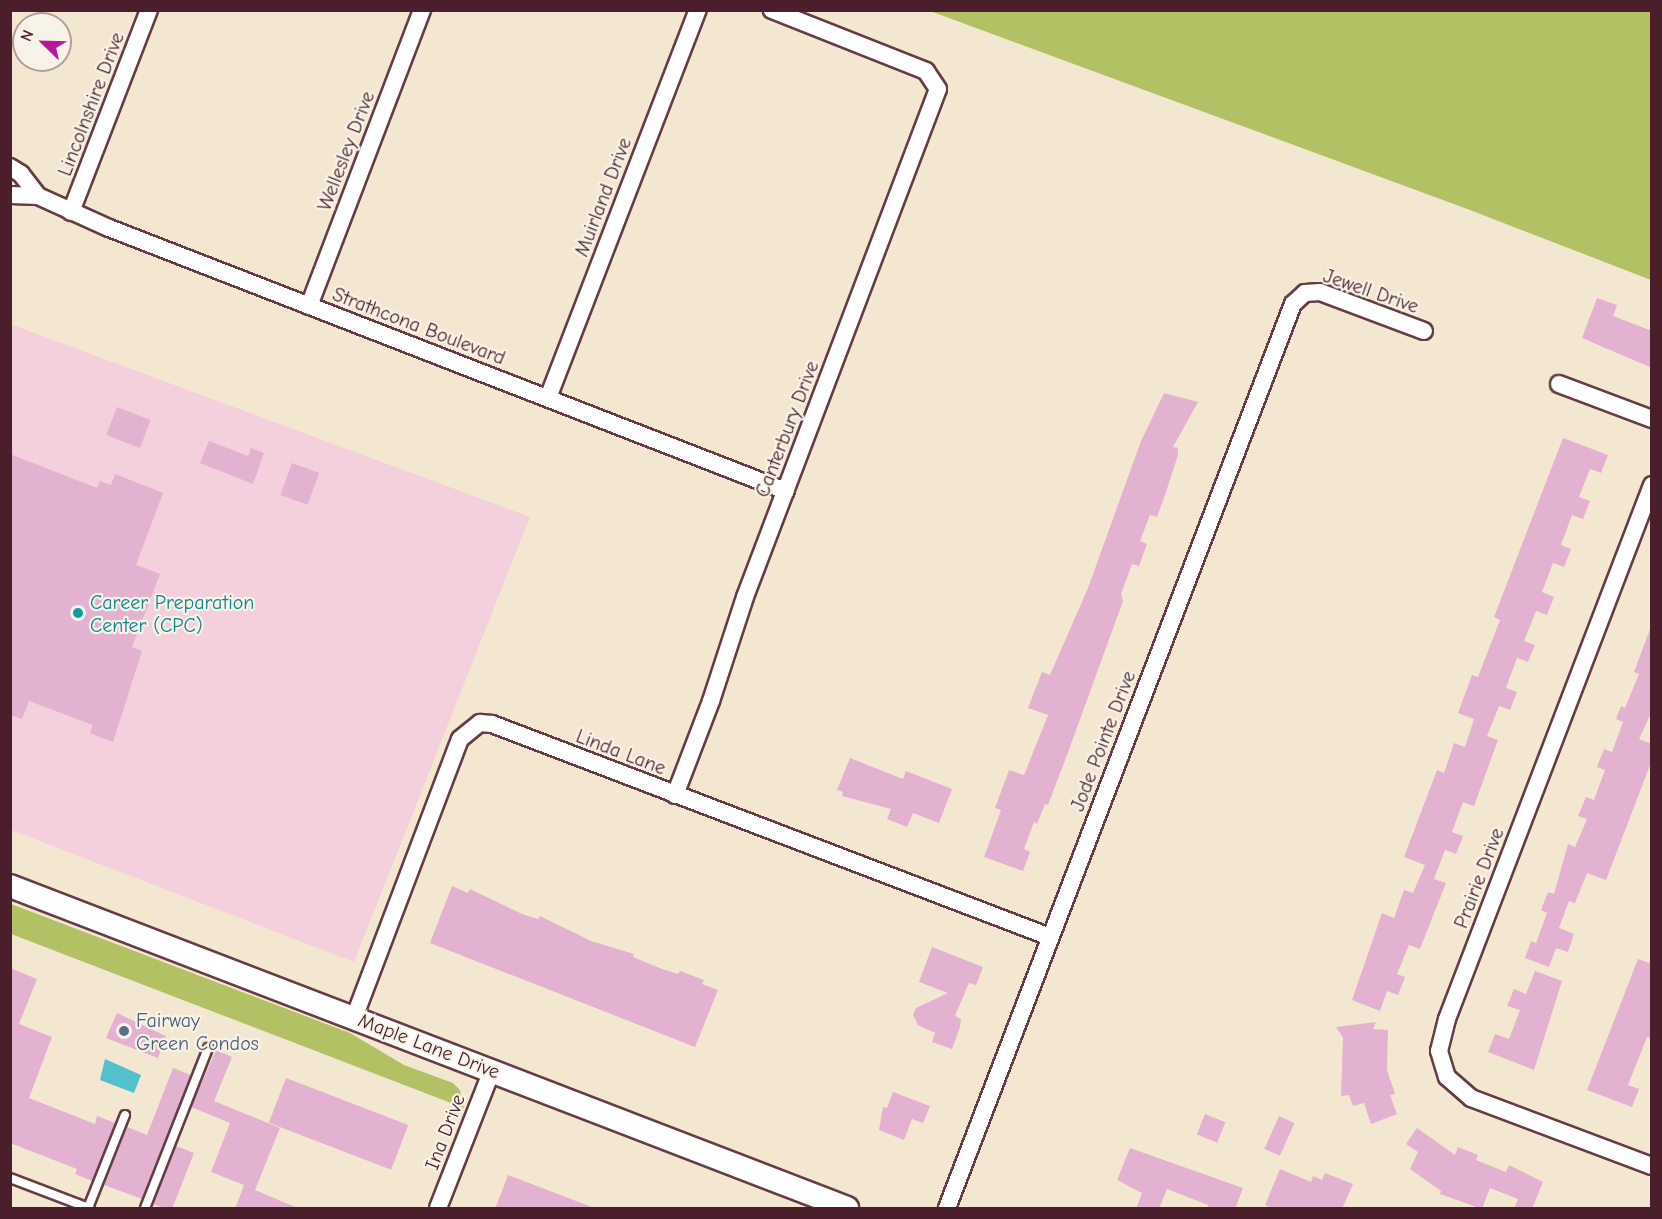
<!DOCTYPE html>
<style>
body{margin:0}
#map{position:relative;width:1662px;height:1219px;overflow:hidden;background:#f4e7d1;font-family:"Comic Neue",sans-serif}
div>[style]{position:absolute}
.built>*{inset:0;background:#f4cfdc}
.green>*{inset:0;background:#b1c164}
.water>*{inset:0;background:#53c1cb}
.building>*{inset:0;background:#e3b2d0;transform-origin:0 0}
.roads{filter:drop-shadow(2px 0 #643d44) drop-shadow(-2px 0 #643d44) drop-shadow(0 2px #643d44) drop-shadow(0 -2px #643d44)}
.lane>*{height:8px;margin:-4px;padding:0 4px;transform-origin:4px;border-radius:4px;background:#fff}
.street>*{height:16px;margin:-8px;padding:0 8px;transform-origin:8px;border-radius:8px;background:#fff}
.secondary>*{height:22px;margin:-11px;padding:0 11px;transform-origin:11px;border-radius:11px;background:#fff}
.dots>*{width:16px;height:16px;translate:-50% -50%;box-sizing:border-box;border:3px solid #f7f3e8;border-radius:50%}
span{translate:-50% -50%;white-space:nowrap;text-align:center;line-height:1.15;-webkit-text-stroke:4.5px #f7f3e8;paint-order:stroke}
.street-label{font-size:20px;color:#4a1f2b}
.culture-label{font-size:20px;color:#0d838f}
.left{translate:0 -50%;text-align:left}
.service-label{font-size:20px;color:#4e5e75}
.frame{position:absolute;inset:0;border:12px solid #4a1f2b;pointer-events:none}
.north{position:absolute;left:12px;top:12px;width:60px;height:60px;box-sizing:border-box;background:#f7f3e8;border:2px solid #b29e9c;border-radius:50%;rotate:293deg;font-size:16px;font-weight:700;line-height:24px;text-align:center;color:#4a1f2b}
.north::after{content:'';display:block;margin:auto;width:21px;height:27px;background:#b5179e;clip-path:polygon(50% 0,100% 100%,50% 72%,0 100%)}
</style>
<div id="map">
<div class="built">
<i style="clip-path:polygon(10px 324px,530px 517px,354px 962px,11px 830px)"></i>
</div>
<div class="green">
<i style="clip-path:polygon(930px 11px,1651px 11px,1651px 280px,1470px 210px)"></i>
<i style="clip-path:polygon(11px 904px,350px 1033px,404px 1065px,453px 1083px,460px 1090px,464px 1108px,11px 934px)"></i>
</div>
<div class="water">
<i style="clip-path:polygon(105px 1059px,141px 1075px,134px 1093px,100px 1080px)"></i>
</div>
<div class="building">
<i style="clip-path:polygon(1597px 298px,1617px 305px,1613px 316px,1652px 331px,1652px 368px,1582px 338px)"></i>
<i style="clip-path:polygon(1164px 393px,1198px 402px,1173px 447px,1178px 448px,1178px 455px,1165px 495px,1157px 517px,1150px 515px,1140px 541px,1147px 544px,1139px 566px,1132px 564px,1121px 594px,1123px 601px,1067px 755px,1048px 805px,1045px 804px,1037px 824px,1034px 822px,1024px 849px,1030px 852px,1023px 871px,984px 857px,1001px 810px,995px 808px,1009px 770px,1024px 775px,1048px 715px,1028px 708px,1042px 672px,1050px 675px,1088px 588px,1141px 441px)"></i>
<i style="left:117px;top:407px;width:36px;height:30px;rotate:21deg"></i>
<i style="clip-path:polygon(1563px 438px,1608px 455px,1601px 473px,1590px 469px,1579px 497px,1590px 501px,1583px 519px,1572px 515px,1561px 545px,1571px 549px,1564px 567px,1553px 563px,1542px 592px,1554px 597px,1547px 615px,1536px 611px,1524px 641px,1535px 645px,1528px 662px,1517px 658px,1506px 688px,1517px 692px,1510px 710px,1499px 706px,1487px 736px,1498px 740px,1474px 806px,1463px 802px,1452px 832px,1463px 836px,1456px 854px,1445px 850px,1434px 879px,1446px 883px,1420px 949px,1409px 945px,1397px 974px,1405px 977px,1398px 995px,1387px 991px,1380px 1011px,1352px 1000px,1382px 913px,1394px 918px,1404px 890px,1413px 893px,1425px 865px,1404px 857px,1437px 770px,1444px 773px,1454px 743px,1465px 747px,1474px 719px,1458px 713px,1472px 675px,1478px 677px,1500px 620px,1494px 617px)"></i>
<i style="clip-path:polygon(209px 441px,248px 456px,251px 448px,264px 453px,253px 484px,200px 463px)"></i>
<i style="clip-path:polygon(10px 454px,97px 488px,100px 481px,111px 485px,115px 474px,163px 493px,136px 565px,160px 574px,132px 647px,142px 651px,113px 742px,90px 733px,93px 725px,29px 701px,22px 719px,10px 715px)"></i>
<i style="left:292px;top:463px;width:29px;height:34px;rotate:20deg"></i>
<i style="clip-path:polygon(1650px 629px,1652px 711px,1639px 739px,1652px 744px,1652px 760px,1606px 880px,1587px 873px,1575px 903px,1569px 901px,1559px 928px,1574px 934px,1568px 952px,1556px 948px,1549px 967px,1525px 958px,1531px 941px,1536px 943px,1547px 913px,1541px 910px,1548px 892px,1554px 894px,1568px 844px,1575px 847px,1587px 819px,1578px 816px,1586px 797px,1594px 800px,1605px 770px,1597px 767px,1604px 749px,1612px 752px,1623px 722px,1616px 719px,1621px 706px,1625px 708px,1639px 674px,1634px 672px)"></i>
<i style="clip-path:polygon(850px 758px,903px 779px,906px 771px,952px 789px,939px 823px,913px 813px,907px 827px,887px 819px,891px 809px,842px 796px,843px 792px,837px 790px)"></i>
<i style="clip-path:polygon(452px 886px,468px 893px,470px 889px,522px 914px,538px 919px,540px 916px,591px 941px,634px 954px,633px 957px,662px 969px,678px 974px,680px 971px,704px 980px,702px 984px,718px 990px,695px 1047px,430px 943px)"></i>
<i style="clip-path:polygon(932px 947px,983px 967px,976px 985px,969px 983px,955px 1016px,961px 1019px,960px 1027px,952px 1049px,932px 1042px,935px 1033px,918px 1025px,913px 1015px,916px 1008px,948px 993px,919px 982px)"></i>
<i style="clip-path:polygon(1638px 959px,1652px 964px,1652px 1039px,1647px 1037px,1628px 1085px,1639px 1089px,1632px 1107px,1587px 1090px)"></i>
<i style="clip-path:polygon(10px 968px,37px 979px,19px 1024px,52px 1037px,29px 1098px,95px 1124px,97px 1116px,115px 1123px,92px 1181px,75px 1174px,77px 1169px,10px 1143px)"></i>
<i style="clip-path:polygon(1535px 971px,1562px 981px,1534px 1070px,1488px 1052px,1495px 1034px,1509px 1039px,1520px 1010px,1507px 1006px,1514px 989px,1526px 994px)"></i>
<i style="clip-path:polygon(117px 1013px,166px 1036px,158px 1058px,106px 1038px)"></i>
<i style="clip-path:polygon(1376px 1022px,1373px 1029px,1388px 1030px,1387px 1070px,1395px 1094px,1390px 1095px,1397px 1114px,1371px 1124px,1364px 1103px,1353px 1106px,1349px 1095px,1341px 1096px,1343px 1038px,1336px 1027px)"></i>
<i style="clip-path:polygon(216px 1050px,232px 1057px,214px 1101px,280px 1128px,255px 1190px,300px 1209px,235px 1209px,244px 1185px,211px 1172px,230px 1123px,191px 1107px)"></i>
<i style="clip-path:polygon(173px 1068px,191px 1075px,142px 1199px,104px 1185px,127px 1127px,147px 1135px)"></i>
<i style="left:286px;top:1078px;width:131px;height:48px;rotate:21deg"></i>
<i style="clip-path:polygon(893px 1092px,930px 1106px,923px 1123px,912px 1119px,904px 1140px,879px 1130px,883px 1107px,887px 1108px)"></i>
<i style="left:1205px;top:1114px;width:22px;height:22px;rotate:22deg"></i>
<i style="left:1279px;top:1116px;width:17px;height:36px;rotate:24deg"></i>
<i style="clip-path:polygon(1417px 1128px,1455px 1155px,1458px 1147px,1478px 1155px,1476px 1160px,1506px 1172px,1509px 1165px,1543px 1182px,1532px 1209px,1514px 1209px,1518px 1199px,1490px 1188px,1482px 1209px,1440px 1194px,1441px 1191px,1410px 1169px,1418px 1152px,1406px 1144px)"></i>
<i style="clip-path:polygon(176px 1146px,194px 1153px,172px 1209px,165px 1209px,153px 1204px)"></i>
<i style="clip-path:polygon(1130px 1148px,1243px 1188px,1235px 1209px,1207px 1209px,1208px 1205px,1167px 1189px,1159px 1209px,1136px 1209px,1142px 1193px,1117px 1180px)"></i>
<i style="clip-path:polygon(1280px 1169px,1311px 1182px,1313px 1176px,1322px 1180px,1325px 1173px,1353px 1184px,1342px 1209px,1273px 1209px,1265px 1205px)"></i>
<i style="clip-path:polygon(508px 1175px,592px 1207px,592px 1209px,495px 1209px)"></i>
</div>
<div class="roads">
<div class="lane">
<i style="left:10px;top:1178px;width:85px;rotate:20.8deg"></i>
<i style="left:88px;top:1208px;width:100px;rotate:-68.3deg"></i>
<i style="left:145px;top:1208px;width:172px;rotate:-68.5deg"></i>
</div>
<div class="street">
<i style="left:10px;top:167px;width:13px;rotate:32deg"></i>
<i style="left:21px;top:174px;width:28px;rotate:52deg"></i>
<i style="left:10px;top:195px;width:28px;rotate:2deg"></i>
<i style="left:38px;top:196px;width:78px;rotate:24.3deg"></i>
<i style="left:109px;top:228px;width:726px;rotate:21.23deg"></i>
<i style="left:71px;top:212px;width:217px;rotate:-68.9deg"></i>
<i style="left:309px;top:306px;width:317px;rotate:-69.1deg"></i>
<i style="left:1559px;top:384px;width:99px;rotate:20.6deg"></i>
<i style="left:548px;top:398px;width:416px;rotate:-68.9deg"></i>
<i style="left:1652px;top:485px;width:572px;rotate:111deg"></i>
<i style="left:1447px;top:1019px;width:33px;rotate:104deg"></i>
<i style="left:1439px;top:1051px;width:27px;rotate:73deg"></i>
<i style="left:1447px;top:1077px;width:32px;rotate:41deg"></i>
<i style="left:1471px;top:1098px;width:193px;rotate:20.6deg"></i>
<i style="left:675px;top:795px;width:101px;rotate:-69deg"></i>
<i style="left:711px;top:701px;width:109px;rotate:-71.9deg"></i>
<i style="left:745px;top:597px;width:543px;rotate:-69.2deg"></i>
<i style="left:938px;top:89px;width:22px;rotate:-124deg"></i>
<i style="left:926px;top:71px;width:166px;rotate:-158.4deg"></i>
<i style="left:354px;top:1018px;width:298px;rotate:-69.2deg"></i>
<i style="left:460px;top:739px;width:26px;rotate:-39deg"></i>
<i style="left:480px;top:723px;width:12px;rotate:5deg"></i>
<i style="left:492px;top:724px;width:597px;rotate:20.89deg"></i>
<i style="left:438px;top:1208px;width:148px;rotate:-68.6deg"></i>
<i style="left:947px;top:1208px;width:968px;rotate:-69.06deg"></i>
<i style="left:1293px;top:304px;width:16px;rotate:-43deg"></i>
<i style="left:1305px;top:293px;width:15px;rotate:-4deg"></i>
<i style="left:1320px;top:292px;width:111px;rotate:20.6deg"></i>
</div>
<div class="secondary">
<i style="left:10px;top:886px;width:897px;rotate:21.04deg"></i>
</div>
</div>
<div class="dots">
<i style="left:78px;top:613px;background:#0f9aa8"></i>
<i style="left:124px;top:1031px;background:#5c6f8a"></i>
</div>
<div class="street-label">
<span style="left:91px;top:104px;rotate:-69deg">Lincolnshire Drive</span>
<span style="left:346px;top:151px;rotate:-69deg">Wellesley Drive</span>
<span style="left:603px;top:197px;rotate:-69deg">Muirland Drive</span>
<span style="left:1371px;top:291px;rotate:19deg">Jewell Drive</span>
<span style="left:419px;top:326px;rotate:21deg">Strathcona Boulevard</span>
<span style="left:787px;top:429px;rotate:-69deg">Canterbury Drive</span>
<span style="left:1103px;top:741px;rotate:-69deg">Jode Pointe Drive</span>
<span style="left:621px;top:752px;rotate:21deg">Linda Lane</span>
<span style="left:1479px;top:878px;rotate:-69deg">Prairie Drive</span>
<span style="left:429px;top:1046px;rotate:21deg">Maple Lane Drive</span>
<span style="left:445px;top:1132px;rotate:-69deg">Ina Drive</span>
</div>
<div class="culture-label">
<span class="left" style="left:90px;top:614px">Career Preparation<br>Center (CPC)</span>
</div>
<div class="service-label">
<span class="left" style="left:136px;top:1032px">Fairway<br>Green Condos</span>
</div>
<div class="frame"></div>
<div class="north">N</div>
</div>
